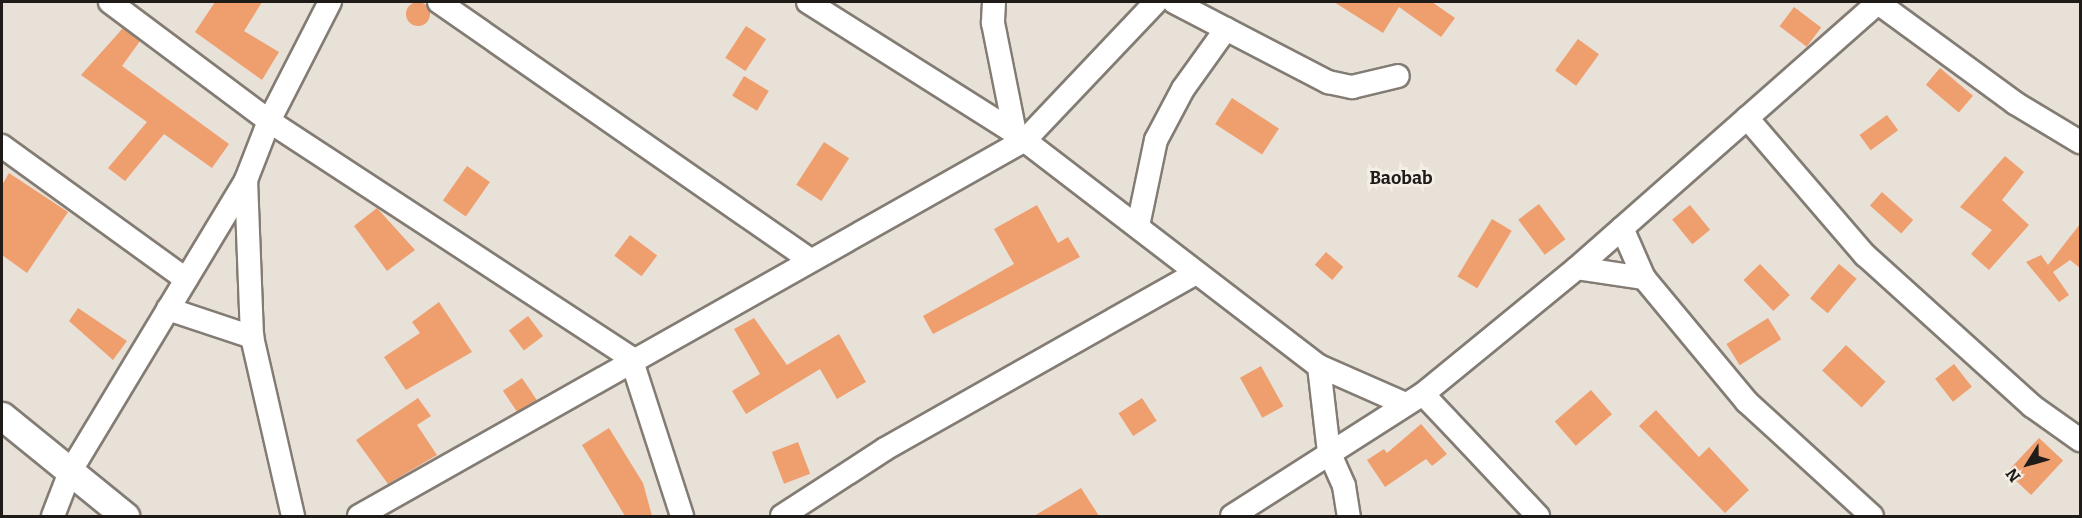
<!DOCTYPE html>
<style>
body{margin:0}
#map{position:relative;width:2082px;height:518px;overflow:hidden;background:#e8e1d8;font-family:Bitter,serif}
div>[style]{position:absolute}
.building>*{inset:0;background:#ef9e6e;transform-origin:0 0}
.round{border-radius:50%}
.roads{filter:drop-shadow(2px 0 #837c74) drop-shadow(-2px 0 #837c74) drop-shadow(0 2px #837c74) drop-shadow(0 -2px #837c74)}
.minor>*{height:22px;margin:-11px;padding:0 11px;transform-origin:11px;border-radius:11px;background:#fff}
.tertiary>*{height:27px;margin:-13.5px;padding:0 13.5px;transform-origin:13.5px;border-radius:13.5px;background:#fff}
span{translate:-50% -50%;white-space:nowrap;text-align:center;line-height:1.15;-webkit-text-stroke:6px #f5eee5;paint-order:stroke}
.neighbourhood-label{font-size:18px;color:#1e1b18;font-weight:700}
.frame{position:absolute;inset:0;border:3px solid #1e1b18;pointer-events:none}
.north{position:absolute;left:1998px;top:434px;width:60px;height:60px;-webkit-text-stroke:4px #f5eee5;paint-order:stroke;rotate:233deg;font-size:16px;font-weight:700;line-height:24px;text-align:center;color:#1e1b18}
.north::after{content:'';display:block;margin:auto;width:21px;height:27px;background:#1e1b18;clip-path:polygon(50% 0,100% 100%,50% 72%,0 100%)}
</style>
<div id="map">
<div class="building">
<i class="round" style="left:406px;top:2px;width:24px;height:24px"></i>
<i style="clip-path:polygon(215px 2px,262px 2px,244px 31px,279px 52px,262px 80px,195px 32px)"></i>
<i style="clip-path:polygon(1334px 2px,1432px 2px,1455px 18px,1441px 37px,1399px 7px,1383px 33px)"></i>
<i style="left:1794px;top:7px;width:34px;height:24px;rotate:37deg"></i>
<i style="left:746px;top:26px;width:24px;height:38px;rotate:33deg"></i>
<i style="clip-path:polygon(123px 28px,140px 41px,122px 66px,229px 144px,212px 168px,164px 134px,125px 181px,108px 168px,147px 122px,81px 75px)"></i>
<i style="left:1578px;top:39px;width:26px;height:39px;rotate:36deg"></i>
<i style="left:1940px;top:68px;width:43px;height:22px;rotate:40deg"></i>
<i style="left:744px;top:76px;width:29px;height:23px;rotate:31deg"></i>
<i style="left:1232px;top:98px;width:56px;height:31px;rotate:33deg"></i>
<i style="left:1887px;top:115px;width:19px;height:34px;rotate:54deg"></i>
<i style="left:824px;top:142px;width:30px;height:51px;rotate:33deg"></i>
<i style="clip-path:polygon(2005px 156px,2024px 172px,2002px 200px,2029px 225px,1989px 270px,1971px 254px,1992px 230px,1960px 207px)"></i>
<i style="left:467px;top:166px;width:28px;height:42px;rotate:35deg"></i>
<i style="clip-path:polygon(9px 173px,68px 212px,27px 273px,2px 255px,2px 185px)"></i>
<i style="left:1882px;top:192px;width:42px;height:18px;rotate:42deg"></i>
<i style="left:1539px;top:204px;width:44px;height:26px;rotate:53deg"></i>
<i style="clip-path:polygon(1037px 205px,1058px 243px,1068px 237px,1080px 257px,933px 334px,923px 316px,1014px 264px,994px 229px)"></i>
<i style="left:1690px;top:205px;width:32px;height:23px;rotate:51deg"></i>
<i style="clip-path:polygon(377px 208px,415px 250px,387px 271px,354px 226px)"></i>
<i style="left:1492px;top:219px;width:23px;height:67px;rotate:31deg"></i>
<i style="clip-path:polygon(2080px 224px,2080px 268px,2070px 260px,2053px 272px,2069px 295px,2059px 302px,2026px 262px,2041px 255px,2048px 265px)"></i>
<i style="left:630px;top:235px;width:34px;height:26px;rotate:37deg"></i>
<i style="left:1326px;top:252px;width:23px;height:17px;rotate:41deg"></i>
<i style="left:1760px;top:264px;width:43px;height:23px;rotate:46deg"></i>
<i style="left:1839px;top:264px;width:23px;height:45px;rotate:40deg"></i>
<i style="clip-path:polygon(439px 302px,472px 352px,406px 390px,384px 357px,420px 333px,412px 322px)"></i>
<i style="clip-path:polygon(78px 308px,127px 341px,113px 360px,69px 321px)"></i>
<i style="left:528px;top:316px;width:25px;height:24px;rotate:53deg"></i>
<i style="clip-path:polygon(754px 318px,787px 365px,839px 334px,866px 382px,837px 399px,820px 369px,746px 414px,732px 391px,760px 374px,734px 329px)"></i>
<i style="left:1768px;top:318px;width:25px;height:49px;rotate:58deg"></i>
<i style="left:1846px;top:345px;width:54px;height:35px;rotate:43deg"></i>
<i style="left:1954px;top:364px;width:29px;height:24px;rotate:52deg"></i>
<i style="left:1261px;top:366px;width:46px;height:24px;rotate:61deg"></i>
<i style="left:522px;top:378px;width:27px;height:23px;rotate:56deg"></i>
<i style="left:1591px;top:390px;width:32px;height:48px;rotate:49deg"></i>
<i style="clip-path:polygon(418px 398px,431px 416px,417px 425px,437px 455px,388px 484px,356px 440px)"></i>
<i style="left:1142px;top:398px;width:27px;height:28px;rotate:57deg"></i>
<i style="clip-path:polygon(1656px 410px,1699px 457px,1709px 447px,1749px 490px,1725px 513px,1639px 426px)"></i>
<i style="clip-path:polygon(1421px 424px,1447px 454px,1432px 466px,1426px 459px,1385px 487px,1367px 460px,1384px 449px,1387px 453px)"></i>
<i style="clip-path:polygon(609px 428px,643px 483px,652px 516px,625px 516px,582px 445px)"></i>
<i style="left:2039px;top:438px;width:33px;height:47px;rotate:43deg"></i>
<i style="left:798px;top:442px;width:34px;height:28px;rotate:69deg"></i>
<i style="clip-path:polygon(1081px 488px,1099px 516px,1034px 516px)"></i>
</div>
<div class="roads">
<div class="minor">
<i style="left:110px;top:2px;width:199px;rotate:36.8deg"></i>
<i style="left:269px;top:121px;width:433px;rotate:33.2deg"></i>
<i style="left:631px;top:358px;width:166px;rotate:72.1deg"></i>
<i style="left:439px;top:2px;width:449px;rotate:34.8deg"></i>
<i style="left:808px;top:2px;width:245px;rotate:32.3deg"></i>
<i style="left:1015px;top:133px;width:383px;rotate:37.5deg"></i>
<i style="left:1319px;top:366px;width:94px;rotate:23.8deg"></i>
<i style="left:994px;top:2px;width:21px;rotate:93deg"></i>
<i style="left:993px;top:23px;width:112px;rotate:78.7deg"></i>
<i style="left:1174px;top:2px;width:174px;rotate:27.5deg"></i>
<i style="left:1328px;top:82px;width:25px;rotate:12deg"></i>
<i style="left:1352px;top:87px;width:47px;rotate:-13.4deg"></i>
<i style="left:1877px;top:2px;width:171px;rotate:36.2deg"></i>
<i style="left:2015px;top:103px;width:76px;rotate:31deg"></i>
<i style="left:1747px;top:118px;width:181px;rotate:49.3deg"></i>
<i style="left:1865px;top:255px;width:225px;rotate:42.1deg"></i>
<i style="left:2032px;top:406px;width:59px;rotate:35.3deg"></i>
<i style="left:2px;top:146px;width:227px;rotate:35.9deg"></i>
<i style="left:246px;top:180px;width:157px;rotate:87.8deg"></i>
<i style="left:252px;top:337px;width:184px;rotate:77.1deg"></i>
<i style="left:1138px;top:226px;width:88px;rotate:-78.2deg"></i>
<i style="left:1156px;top:140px;width:58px;rotate:-62.1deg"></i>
<i style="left:1183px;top:89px;width:74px;rotate:-54.4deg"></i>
<i style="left:1622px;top:228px;width:55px;rotate:66.3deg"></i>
<i style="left:1644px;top:278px;width:161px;rotate:50.3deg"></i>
<i style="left:1747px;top:402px;width:169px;rotate:42.4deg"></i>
<i style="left:1577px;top:268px;width:68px;rotate:8.5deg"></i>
<i style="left:168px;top:309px;width:89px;rotate:18.4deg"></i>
<i style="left:1319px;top:366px;width:87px;rotate:83.4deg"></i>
<i style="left:1329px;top:452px;width:37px;rotate:66deg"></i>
<i style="left:1344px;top:486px;width:30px;rotate:81deg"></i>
<i style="left:1423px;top:394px;width:168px;rotate:46.7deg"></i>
<i style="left:53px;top:516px;width:47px;rotate:-68.9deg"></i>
<i style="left:70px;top:472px;width:341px;rotate:-58.9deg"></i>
<i style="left:246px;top:180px;width:63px;rotate:-68.7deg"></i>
<i style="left:269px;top:121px;width:134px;rotate:-62.9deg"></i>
<i style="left:359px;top:516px;width:765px;rotate:-29.45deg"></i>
<i style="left:1025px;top:140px;width:190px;rotate:-46.5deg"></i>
<i style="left:782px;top:516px;width:123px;rotate:-33deg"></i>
<i style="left:885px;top:449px;width:357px;rotate:-29.5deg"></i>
<i style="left:1232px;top:516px;width:227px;rotate:-32.6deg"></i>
<i style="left:1423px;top:394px;width:199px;rotate:-39.3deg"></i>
<i style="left:1577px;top:268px;width:401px;rotate:-41.4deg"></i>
</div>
<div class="tertiary">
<i style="left:2px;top:416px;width:159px;rotate:39.1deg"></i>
</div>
</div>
<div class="neighbourhood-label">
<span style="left:1401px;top:178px">Baobab</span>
</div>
<div class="frame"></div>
<div class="north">N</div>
</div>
